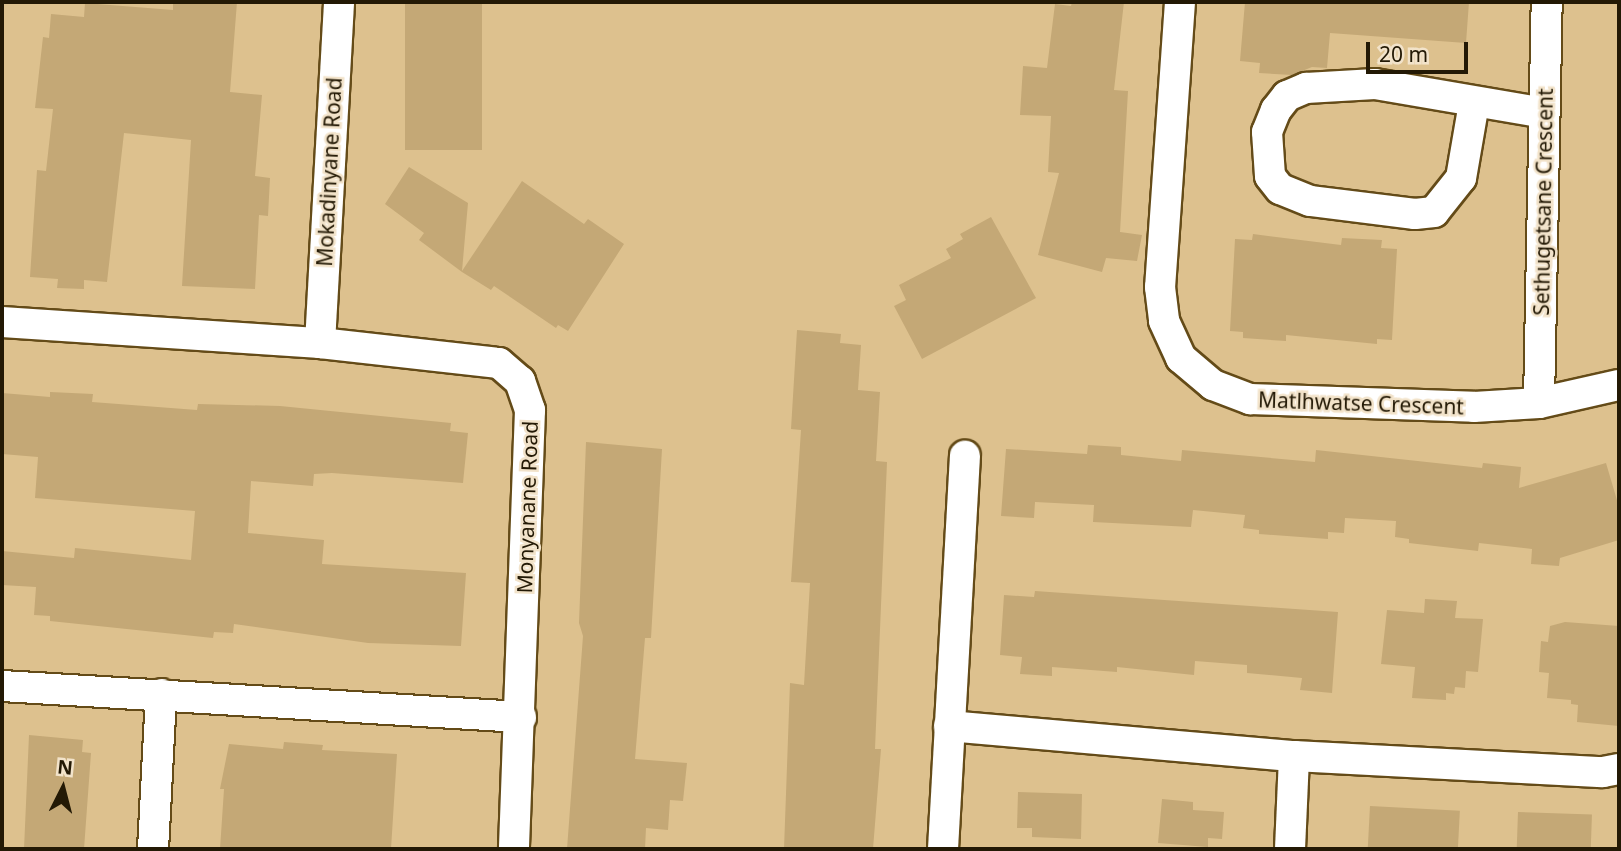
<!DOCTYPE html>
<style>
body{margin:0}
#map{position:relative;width:1621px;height:851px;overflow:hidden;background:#ddc18e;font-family:"Noto Sans",sans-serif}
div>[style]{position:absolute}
.building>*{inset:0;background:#c4a876;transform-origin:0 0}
.roads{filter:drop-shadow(2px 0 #644b18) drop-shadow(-2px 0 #644b18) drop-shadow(0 2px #644b18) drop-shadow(0 -2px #644b18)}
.street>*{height:30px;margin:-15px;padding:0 15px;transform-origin:15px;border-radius:15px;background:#fff}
span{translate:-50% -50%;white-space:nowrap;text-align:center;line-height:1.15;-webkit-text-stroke:5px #f2e3ca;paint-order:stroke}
.street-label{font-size:21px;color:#231905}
.frame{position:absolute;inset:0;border:4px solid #231905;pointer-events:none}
.north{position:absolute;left:28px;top:753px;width:70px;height:70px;-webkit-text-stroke:5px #f2e3ca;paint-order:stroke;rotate:6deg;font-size:19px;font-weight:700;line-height:28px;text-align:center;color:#231905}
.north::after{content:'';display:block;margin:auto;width:24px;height:32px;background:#231905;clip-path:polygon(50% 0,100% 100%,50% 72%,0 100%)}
.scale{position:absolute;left:1366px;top:42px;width:102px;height:32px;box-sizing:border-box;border:4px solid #231905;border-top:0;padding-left:9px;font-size:21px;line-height:24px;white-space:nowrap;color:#231905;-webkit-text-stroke:5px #f2e3ca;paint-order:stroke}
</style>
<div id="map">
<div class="building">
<i style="clip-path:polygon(173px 2px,237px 2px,230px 92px,262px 95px,255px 176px,270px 178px,268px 216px,259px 215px,255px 289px,182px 286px,191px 140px,124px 133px,107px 282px,84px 280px,84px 289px,57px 288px,58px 279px,30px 277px,37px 170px,46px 171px,53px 109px,35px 108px,43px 37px,49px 38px,51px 14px,84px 17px,85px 3px,173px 10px)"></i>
<i style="left:405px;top:2px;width:77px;height:148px"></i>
<i style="clip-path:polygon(1072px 2px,1124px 2px,1114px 90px,1128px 91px,1120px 232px,1142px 235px,1137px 261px,1106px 258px,1102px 272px,1038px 255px,1059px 173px,1048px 172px,1051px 116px,1020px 115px,1023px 66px,1047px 68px,1055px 4px,1071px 6px)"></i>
<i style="clip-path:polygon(1245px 2px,1469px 2px,1466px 43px,1330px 33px,1327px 68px,1312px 67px,1292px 75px,1259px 73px,1260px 63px,1240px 61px)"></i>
<i style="clip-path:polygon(409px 167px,468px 203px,462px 271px,522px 181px,584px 224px,588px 219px,624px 244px,568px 331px,558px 325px,556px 328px,494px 286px,491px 290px,462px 272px,419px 240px,424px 233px,385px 204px)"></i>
<i style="clip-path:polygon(991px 217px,1036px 298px,922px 359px,894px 306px,906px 300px,899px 285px,951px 258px,946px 249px,963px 239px,960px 234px)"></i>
<i style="clip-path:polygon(1253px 234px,1341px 245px,1342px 238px,1382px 240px,1381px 248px,1397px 249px,1392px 340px,1377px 339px,1377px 344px,1286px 335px,1286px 341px,1243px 338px,1243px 332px,1230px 331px,1235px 239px,1252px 240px)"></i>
<i style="clip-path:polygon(797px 330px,841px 334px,840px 343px,861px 345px,858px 390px,880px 392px,876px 461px,887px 462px,875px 749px,881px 749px,873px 849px,784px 849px,790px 683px,804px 685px,810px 583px,791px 582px,801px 430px,791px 429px)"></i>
<i style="clip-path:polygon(50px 392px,93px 394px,92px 402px,197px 410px,198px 404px,280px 406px,451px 423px,450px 431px,468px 433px,463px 483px,332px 473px,314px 474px,313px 486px,251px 481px,248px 533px,324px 540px,322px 564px,466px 573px,461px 646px,368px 643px,234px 624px,233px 633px,214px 632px,213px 638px,50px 621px,50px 616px,34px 615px,36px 587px,2px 585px,2px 551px,74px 558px,75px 548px,191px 560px,195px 511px,35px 498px,38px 457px,2px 454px,2px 393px,50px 397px)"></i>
<i style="clip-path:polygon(586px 442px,662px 449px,651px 638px,645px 638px,635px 759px,687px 763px,683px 801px,670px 800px,668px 830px,646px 828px,645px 849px,567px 849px,583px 636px,579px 623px)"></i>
<i style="clip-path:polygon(1088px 445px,1121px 447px,1121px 455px,1181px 461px,1182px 450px,1315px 462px,1316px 450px,1482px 468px,1483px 463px,1521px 467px,1519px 488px,1606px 463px,1619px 507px,1619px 540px,1560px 558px,1559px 566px,1531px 564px,1532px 549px,1479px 543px,1478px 551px,1409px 543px,1409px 539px,1395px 537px,1396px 521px,1345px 518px,1344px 533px,1328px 532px,1328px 539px,1259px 534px,1259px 530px,1243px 528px,1245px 515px,1193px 510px,1191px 527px,1093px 522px,1094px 505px,1035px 502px,1034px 518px,1001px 516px,1006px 449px,1087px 454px)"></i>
<i style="clip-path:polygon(1035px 591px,1338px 612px,1332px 693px,1300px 690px,1302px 678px,1247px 673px,1247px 665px,1195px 661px,1194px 675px,1117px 667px,1117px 672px,1052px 667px,1052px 676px,1020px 674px,1022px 657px,1000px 655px,1004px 595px,1034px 597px)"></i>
<i style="clip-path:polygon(1425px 599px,1457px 601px,1455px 618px,1483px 619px,1478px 672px,1466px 671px,1465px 688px,1455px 687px,1454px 694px,1446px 693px,1446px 700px,1412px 698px,1415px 667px,1381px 664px,1387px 610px,1424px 613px)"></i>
<i style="clip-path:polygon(1565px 622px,1619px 626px,1619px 726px,1577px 722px,1578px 705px,1571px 704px,1571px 700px,1547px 698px,1549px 673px,1539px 672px,1541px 641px,1548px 642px,1550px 626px)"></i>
<i style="clip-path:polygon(29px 735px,83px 740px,82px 752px,91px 753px,84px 849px,24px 849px)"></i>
<i style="clip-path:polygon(284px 742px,323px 745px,322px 750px,397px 754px,391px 849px,220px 849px,224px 789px,220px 789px,229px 744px,283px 749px)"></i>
<i style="clip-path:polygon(1018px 792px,1082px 794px,1081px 839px,1032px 837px,1032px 828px,1017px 828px)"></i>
<i style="clip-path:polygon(1162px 799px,1193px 802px,1193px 810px,1224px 812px,1222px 839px,1208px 838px,1208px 847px,1158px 843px)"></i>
<i style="left:1370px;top:806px;width:90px;height:43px;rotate:3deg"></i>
<i style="left:1518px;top:812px;width:74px;height:37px;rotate:2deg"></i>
</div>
<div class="roads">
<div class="street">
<i style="left:1180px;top:2px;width:286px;rotate:94deg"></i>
<i style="left:1160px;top:287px;width:34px;rotate:83deg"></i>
<i style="left:1164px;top:321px;width:41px;rotate:65.3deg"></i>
<i style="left:1181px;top:358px;width:42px;rotate:40.2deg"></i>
<i style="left:1213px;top:385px;width:40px;rotate:21deg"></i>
<i style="left:1250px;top:399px;width:224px;rotate:2deg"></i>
<i style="left:1474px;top:407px;width:65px;rotate:-3.5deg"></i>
<i style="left:1539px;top:403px;width:82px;rotate:-12.7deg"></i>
<i style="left:1474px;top:103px;width:76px;rotate:99.8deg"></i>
<i style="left:1461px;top:178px;width:43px;rotate:128.5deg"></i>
<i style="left:1434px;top:212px;width:19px;rotate:174deg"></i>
<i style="left:1415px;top:214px;width:106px;rotate:-172.9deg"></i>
<i style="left:1310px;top:201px;width:32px;rotate:-158deg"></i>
<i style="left:1280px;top:189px;width:16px;rotate:-128deg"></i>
<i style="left:1270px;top:176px;width:44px;rotate:-93.9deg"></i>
<i style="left:1267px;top:132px;width:24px;rotate:-68deg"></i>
<i style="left:1276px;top:110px;width:18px;rotate:-52deg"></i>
<i style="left:1287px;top:96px;width:21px;rotate:-23deg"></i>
<i style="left:1306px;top:88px;width:69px;rotate:-3.3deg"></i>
<i style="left:1375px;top:84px;width:172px;rotate:9.7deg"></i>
<i style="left:2px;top:322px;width:319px;rotate:3.8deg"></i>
<i style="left:320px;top:343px;width:180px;rotate:6.4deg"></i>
<i style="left:499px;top:363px;width:28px;rotate:41deg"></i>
<i style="left:520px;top:381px;width:31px;rotate:71deg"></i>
<i style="left:530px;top:410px;width:439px;rotate:92.1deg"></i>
<i style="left:320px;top:343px;width:342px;rotate:-86.8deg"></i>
<i style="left:1539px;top:403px;width:401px;rotate:-88.9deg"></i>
<i style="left:2px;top:686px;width:520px;rotate:3.42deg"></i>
<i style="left:949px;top:726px;width:346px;rotate:5deg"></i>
<i style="left:1294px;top:756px;width:309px;rotate:3deg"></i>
<i style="left:1603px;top:772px;width:16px;rotate:-11deg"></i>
<i style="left:153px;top:849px;width:155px;rotate:-87deg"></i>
<i style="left:943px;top:849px;width:394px;rotate:-86.8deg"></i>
<i style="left:1290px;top:849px;width:93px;rotate:-87.5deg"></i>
</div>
</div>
<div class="street-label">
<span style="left:329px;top:172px;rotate:-87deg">Mokadinyane Road</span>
<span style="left:1543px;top:202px;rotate:-89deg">Sethugetsane Crescent</span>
<span style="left:1361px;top:403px;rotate:2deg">Matlhwatse Crescent</span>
<span style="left:527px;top:507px;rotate:-88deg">Monyanane Road</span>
</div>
<div class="frame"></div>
<div class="north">N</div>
<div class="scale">20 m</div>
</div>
